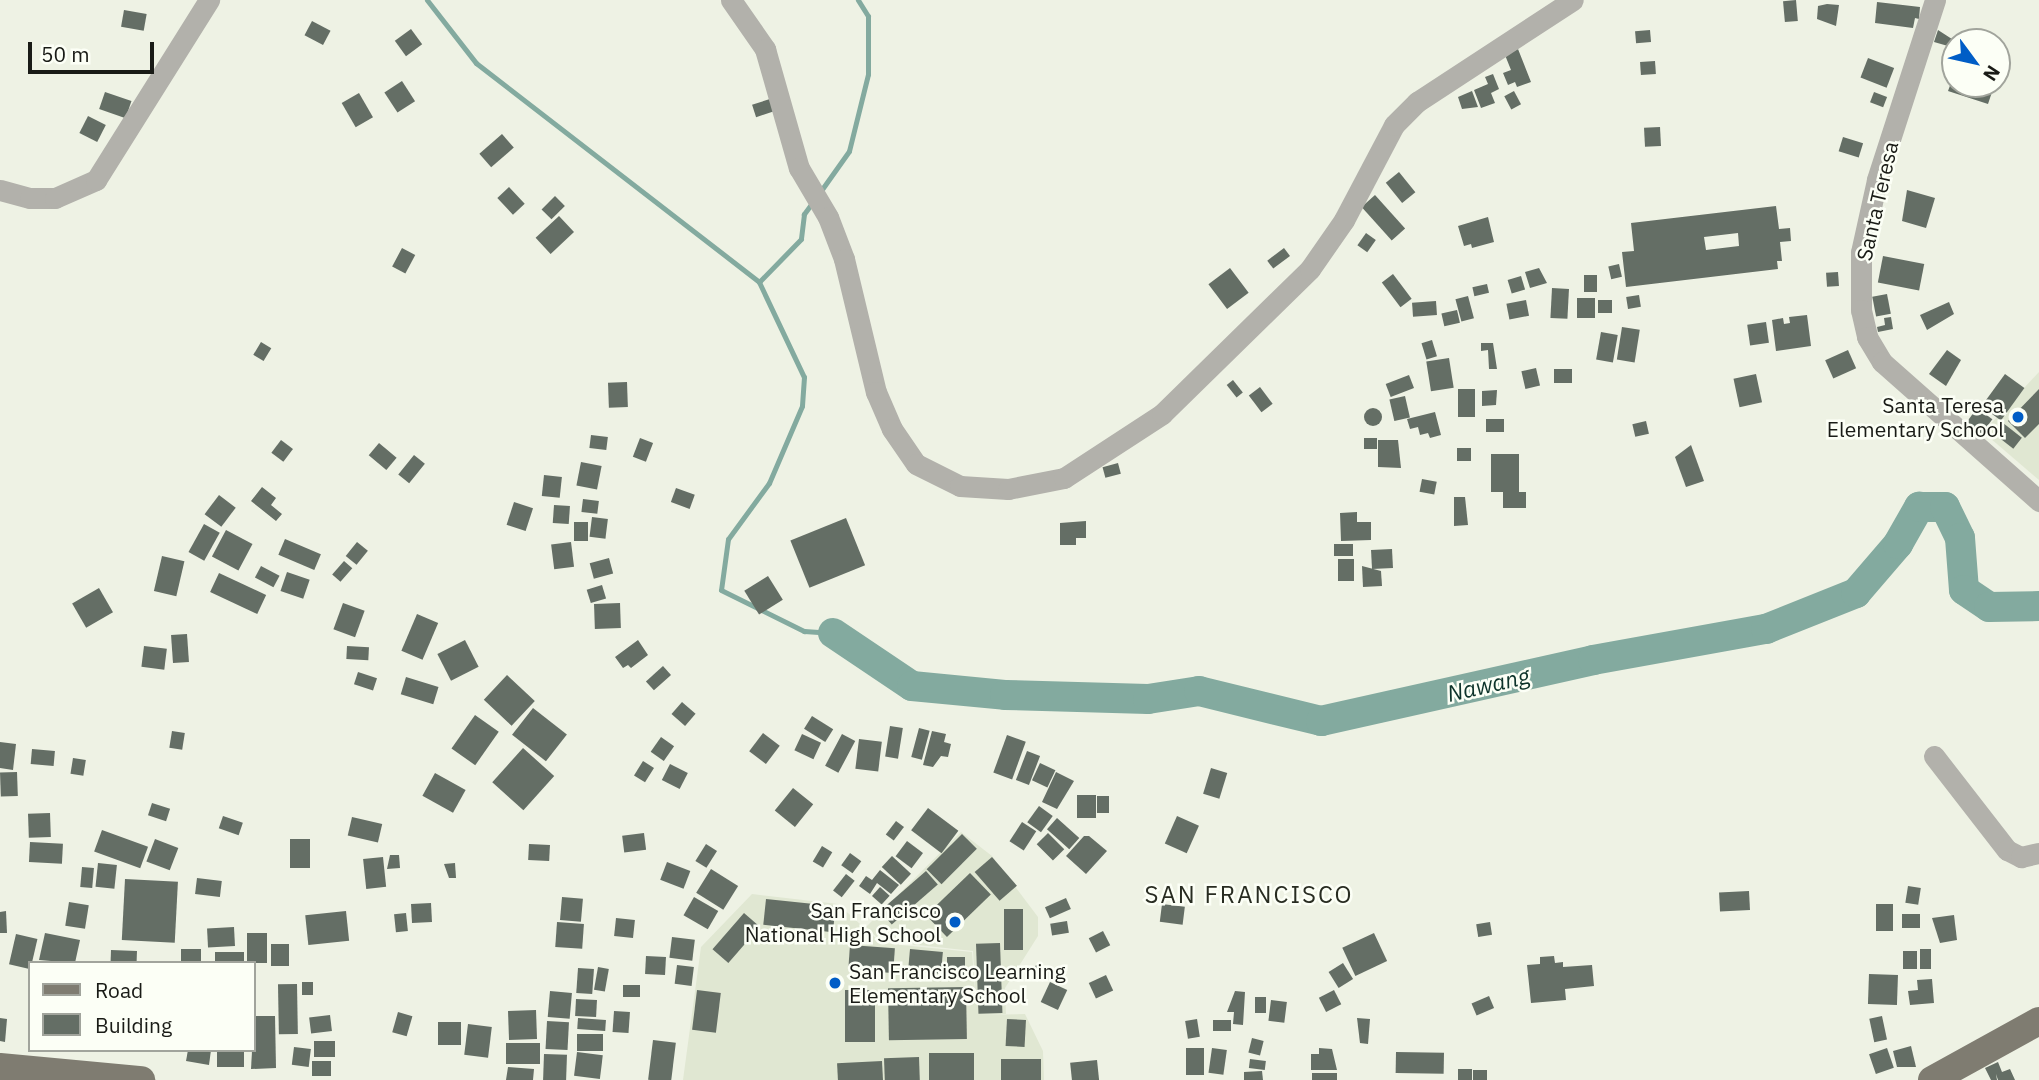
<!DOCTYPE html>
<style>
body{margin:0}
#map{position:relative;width:2039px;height:1080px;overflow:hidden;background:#eef2e4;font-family:"IBM Plex Sans",sans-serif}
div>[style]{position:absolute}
.built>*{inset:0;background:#e0e7d2}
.stream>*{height:5px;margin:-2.5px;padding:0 2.5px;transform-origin:2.5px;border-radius:2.5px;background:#83aa9f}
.river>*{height:30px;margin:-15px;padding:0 15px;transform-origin:15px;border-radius:15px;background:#83aa9f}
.building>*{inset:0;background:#646e65;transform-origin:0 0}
.round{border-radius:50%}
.minor>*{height:21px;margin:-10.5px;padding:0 10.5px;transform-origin:10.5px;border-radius:10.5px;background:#b2b1ab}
.major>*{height:28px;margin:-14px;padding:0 14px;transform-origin:14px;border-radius:14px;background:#7f7c71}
.dots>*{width:19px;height:19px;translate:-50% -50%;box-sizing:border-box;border:4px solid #fcfff6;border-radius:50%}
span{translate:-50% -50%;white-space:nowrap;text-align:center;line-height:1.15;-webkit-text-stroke:5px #fcfff6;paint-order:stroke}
.street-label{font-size:21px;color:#191b16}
.poi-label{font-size:21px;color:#191b16}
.right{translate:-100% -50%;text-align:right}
.left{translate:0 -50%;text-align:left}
.water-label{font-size:23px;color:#0d332a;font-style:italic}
.quarter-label{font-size:24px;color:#282c21;letter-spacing:2px}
.legend{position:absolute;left:28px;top:961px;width:228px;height:91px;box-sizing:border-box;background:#fcfff6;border:2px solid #a1a49c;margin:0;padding:9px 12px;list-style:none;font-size:21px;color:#191b16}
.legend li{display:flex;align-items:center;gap:14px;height:35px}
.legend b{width:35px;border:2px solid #a1a49c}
.north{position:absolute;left:1941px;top:28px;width:70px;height:70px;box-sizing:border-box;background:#fcfff6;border:2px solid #a1a49c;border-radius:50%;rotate:123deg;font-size:19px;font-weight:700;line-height:28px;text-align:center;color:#191b16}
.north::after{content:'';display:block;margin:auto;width:24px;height:32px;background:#005dc6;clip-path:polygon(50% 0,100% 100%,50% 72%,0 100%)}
.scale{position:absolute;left:28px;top:42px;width:126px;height:32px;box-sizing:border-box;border:4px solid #191b16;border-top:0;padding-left:9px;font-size:21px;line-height:24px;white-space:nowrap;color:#191b16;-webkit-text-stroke:5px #fcfff6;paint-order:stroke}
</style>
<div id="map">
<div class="built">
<i style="clip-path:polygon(2039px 372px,2039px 480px,1983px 432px)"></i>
<i style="clip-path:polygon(961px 832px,992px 856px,1038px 917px,1038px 936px,1005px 988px,1006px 1014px,976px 1015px,1025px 1014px,1043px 1051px,1044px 1080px,683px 1080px,701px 947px,752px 894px,838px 904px,881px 943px,972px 952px,976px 1002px,973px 951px,881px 941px,866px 927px)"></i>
</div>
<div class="stream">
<i style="left:427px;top:0;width:80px;rotate:52.1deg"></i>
<i style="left:476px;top:63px;width:358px;rotate:37.7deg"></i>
<i style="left:820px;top:192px;width:50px;rotate:-54.7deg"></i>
<i style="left:849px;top:151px;width:79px;rotate:-76.1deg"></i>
<i style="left:868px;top:74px;width:58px;rotate:-90deg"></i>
<i style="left:868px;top:16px;width:19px;rotate:-122deg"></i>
<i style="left:812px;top:203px;width:14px;rotate:126deg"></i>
<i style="left:804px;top:214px;width:25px;rotate:97deg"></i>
<i style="left:801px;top:239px;width:60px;rotate:134.3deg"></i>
<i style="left:759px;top:282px;width:105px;rotate:64.7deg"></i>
<i style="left:804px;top:377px;width:29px;rotate:94deg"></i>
<i style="left:802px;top:406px;width:84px;rotate:113.2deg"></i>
<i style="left:769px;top:483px;width:69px;rotate:126.2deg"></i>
<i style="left:728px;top:539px;width:51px;rotate:97.8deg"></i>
<i style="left:721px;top:590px;width:93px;rotate:26.3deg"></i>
<i style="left:804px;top:631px;width:29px;rotate:4deg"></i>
</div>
<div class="river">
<i style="left:833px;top:633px;width:95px;rotate:33.9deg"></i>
<i style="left:912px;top:686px;width:93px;rotate:5.5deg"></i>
<i style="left:1005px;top:695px;width:143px;rotate:1.6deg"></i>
<i style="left:1148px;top:699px;width:52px;rotate:-8.9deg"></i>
<i style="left:1199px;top:691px;width:126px;rotate:13.8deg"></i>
<i style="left:1321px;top:721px;width:279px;rotate:-12.6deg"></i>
<i style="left:1593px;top:660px;width:176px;rotate:-10.2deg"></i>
<i style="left:1766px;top:629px;width:97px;rotate:-21.8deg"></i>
<i style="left:1856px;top:593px;width:65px;rotate:-49.4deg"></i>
<i style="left:1898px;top:544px;width:43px;rotate:-60.4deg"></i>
<i style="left:1919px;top:507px;width:26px"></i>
<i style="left:1945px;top:507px;width:34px;rotate:64deg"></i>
<i style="left:1960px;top:538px;width:52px;rotate:85.6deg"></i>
<i style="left:1964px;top:590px;width:30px;rotate:34deg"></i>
<i style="left:1989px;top:607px;width:50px;rotate:-1.1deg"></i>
</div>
<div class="building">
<i style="left:1796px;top:0;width:21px;height:13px;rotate:85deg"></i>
<i style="clip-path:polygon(1877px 2px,1920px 7px,1919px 19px,1915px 18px,1913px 28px,1875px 23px)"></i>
<i style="clip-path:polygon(1827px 4px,1839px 5px,1836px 26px,1817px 19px,1818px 6px)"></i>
<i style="left:124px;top:10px;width:23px;height:17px;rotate:10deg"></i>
<i style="left:312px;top:21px;width:21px;height:16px;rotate:28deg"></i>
<i style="left:411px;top:29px;width:19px;height:20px;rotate:54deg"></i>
<i style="left:1650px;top:30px;width:12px;height:15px;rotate:85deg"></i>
<i style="clip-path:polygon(1938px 30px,1955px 41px,1955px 64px,1943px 60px,1948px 46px,1934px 42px)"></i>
<i style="clip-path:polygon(1518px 49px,1531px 82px,1517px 87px,1515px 82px,1508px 85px,1503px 73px,1511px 70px,1505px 55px)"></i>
<i style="left:1868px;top:58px;width:28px;height:21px;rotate:21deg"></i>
<i style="left:1655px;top:61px;width:13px;height:15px;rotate:86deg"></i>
<i style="clip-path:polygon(1955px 72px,1955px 84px,1994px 86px,1988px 104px,1948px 91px)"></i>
<i style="clip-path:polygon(1493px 74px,1499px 89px,1491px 93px,1495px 103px,1481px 108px,1474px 90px,1488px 84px,1485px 77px)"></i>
<i style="left:402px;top:81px;width:24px;height:21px;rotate:57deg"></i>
<i style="clip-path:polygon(1472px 91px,1478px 107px,1462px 109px,1458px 97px)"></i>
<i style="left:1514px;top:91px;width:15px;height:11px;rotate:62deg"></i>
<i style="left:105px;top:92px;width:28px;height:18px;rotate:19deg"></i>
<i style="left:1874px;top:92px;width:14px;height:11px;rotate:21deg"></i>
<i style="left:359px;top:93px;width:28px;height:20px;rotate:60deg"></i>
<i style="left:773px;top:98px;width:13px;height:22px;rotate:72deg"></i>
<i style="left:88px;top:116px;width:20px;height:19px;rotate:27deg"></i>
<i style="left:1660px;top:127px;width:19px;height:16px;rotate:87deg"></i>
<i style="left:502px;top:134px;width:18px;height:30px;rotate:49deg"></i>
<i style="left:1843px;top:137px;width:21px;height:15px;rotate:17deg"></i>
<i style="left:1399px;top:172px;width:26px;height:17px;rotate:51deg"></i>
<i style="left:509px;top:187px;width:23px;height:16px;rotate:47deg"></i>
<i style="clip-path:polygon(1907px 190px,1935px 198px,1926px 228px,1902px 221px)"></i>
<i style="left:1375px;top:195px;width:45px;height:18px;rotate:48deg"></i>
<i style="left:555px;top:196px;width:14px;height:19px;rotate:45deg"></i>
<i style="clip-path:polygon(evenodd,1776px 206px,1779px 229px,1790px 228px,1791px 241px,1780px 242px,1782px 261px,1777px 261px,1778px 269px,1626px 287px,1622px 252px,1634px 251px,1631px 223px,1776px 206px,1738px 233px,1739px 246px,1706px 250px,1704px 237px,1738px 233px)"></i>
<i style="left:559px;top:216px;width:22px;height:32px;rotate:47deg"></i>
<i style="clip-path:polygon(1488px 217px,1494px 242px,1472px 248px,1471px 244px,1464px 246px,1458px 226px)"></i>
<i style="left:1366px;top:233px;width:12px;height:15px;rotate:35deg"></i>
<i style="left:402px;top:248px;width:15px;height:21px;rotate:28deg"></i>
<i style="left:1284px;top:248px;width:10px;height:21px;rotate:53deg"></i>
<i style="left:1883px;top:256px;width:42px;height:27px;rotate:11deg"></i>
<i style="left:1619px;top:264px;width:13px;height:11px;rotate:77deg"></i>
<i style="left:1230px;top:268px;width:31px;height:27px;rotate:53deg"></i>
<i style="clip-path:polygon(1539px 268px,1547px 283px,1530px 288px,1525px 272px)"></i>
<i style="left:1838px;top:272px;width:14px;height:12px;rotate:86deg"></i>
<i style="left:1393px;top:274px;width:31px;height:14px;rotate:53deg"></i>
<i style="left:1584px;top:275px;width:13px;height:17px"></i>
<i style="left:1521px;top:276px;width:14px;height:14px;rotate:73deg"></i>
<i style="left:1487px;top:284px;width:9px;height:15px;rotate:77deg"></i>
<i style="left:1552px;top:288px;width:17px;height:30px;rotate:3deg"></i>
<i style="left:1887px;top:294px;width:20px;height:15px;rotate:79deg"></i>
<i style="left:1639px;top:295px;width:12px;height:13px;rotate:81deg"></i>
<i style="left:1468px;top:296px;width:23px;height:13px;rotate:75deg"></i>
<i style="left:1577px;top:298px;width:18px;height:20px"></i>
<i style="left:1526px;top:300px;width:16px;height:20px;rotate:79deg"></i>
<i style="left:1598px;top:300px;width:14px;height:13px"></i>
<i style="left:1436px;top:301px;width:14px;height:24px;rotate:86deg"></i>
<i style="clip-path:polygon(1949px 302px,1954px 314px,1927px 330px,1920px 315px)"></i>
<i style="left:1457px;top:310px;width:13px;height:16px;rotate:77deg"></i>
<i style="clip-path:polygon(1807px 315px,1811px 346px,1776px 351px,1772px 320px,1783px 318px,1784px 324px,1790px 323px,1789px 317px)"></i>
<i style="clip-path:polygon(1891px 317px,1893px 329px,1878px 332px,1877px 327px,1885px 325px,1884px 318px)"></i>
<i style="left:1766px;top:322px;width:21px;height:19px;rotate:82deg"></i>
<i style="left:1622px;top:327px;width:18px;height:33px;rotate:9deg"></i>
<i style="left:1601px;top:332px;width:17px;height:28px;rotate:10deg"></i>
<i style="left:1432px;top:340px;width:17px;height:11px;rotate:73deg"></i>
<i style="left:261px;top:342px;width:12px;height:15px;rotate:31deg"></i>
<i style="clip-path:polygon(1481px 343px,1493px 343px,1497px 369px,1489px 369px,1488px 350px,1481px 351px)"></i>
<i style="left:1848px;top:350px;width:20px;height:25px;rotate:66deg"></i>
<i style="clip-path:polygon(1947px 350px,1961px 360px,1946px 386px,1929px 374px)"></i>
<i style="left:1449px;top:358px;width:30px;height:23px;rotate:81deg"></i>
<i style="left:1536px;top:368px;width:18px;height:15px;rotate:77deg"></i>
<i style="left:1554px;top:369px;width:18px;height:14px"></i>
<i style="left:1756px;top:374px;width:29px;height:23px;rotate:78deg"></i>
<i style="left:2005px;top:374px;width:24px;height:40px;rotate:36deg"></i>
<i style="left:1409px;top:375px;width:14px;height:25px;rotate:69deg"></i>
<i style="left:1233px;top:380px;width:16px;height:8px;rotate:52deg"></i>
<i style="left:627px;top:382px;width:25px;height:19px;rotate:88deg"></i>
<i style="left:1260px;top:387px;width:21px;height:14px;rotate:53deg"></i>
<i style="left:1458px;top:389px;width:17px;height:28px"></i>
<i style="clip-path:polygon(2039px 389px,2039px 424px,2025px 438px,2008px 421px)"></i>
<i style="clip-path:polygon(1497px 390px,1496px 405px,1482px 406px,1482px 391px)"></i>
<i style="left:1405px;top:396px;width:22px;height:16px;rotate:77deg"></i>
<i class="round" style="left:1364px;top:408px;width:18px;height:18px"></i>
<i style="left:1977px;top:408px;width:19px;height:18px;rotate:36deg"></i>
<i style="clip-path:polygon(1435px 412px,1441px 435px,1430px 438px,1428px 433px,1420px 435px,1418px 427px,1410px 429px,1407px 419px)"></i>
<i style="left:1486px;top:419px;width:18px;height:13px"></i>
<i style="left:1646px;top:421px;width:13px;height:14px;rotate:77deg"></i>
<i style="left:2003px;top:423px;width:24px;height:14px;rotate:38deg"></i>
<i style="left:591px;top:435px;width:17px;height:13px;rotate:7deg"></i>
<i style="left:640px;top:438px;width:14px;height:20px;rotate:21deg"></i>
<i style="left:1364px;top:438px;width:13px;height:11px"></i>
<i style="left:281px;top:440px;width:15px;height:16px;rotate:37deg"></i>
<i style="clip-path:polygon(1378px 440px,1398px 440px,1401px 468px,1378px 467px)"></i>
<i style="left:379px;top:443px;width:23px;height:16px;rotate:40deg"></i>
<i style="clip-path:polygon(1691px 445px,1704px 481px,1686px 487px,1675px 457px)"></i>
<i style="left:1471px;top:448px;width:13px;height:14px;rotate:90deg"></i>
<i style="clip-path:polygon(1491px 454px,1519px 454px,1519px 492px,1526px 492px,1526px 508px,1503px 508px,1503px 492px,1491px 492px)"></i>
<i style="left:414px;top:455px;width:14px;height:25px;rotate:39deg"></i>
<i style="left:581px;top:462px;width:21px;height:24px;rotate:11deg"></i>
<i style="left:1118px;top:463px;width:11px;height:16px;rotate:75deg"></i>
<i style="left:544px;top:475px;width:18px;height:21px;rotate:6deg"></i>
<i style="left:1422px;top:479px;width:15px;height:13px;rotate:11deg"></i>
<i style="clip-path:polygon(262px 487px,276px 498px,271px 505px,282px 514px,276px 521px,251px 501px)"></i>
<i style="left:676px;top:488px;width:20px;height:15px;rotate:20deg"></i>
<i style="left:219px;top:495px;width:21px;height:24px;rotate:37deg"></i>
<i style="clip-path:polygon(1454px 497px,1465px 497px,1468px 525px,1454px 526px)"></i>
<i style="left:583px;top:499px;width:16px;height:13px;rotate:7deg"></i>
<i style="left:514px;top:502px;width:20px;height:24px;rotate:18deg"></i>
<i style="left:554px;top:505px;width:16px;height:18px;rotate:4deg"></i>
<i style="clip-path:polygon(1357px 512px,1357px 522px,1371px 522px,1371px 540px,1341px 541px,1340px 513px)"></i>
<i style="left:592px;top:517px;width:16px;height:20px;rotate:7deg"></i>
<i style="left:846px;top:518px;width:51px;height:60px;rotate:68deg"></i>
<i style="clip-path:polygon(1086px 521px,1086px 538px,1076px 538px,1076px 545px,1060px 545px,1060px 523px)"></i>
<i style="left:574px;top:522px;width:14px;height:19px"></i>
<i style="left:204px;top:524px;width:18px;height:32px;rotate:29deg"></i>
<i style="left:226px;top:530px;width:30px;height:30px;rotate:28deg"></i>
<i style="left:285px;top:539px;width:39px;height:17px;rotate:23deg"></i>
<i style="left:357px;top:542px;width:14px;height:18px;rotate:39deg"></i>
<i style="left:571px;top:542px;width:25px;height:20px;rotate:83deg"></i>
<i style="left:1353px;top:544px;width:12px;height:19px;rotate:90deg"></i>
<i style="left:1392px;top:549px;width:19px;height:21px;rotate:87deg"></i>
<i style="left:162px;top:556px;width:23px;height:36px;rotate:13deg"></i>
<i style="left:609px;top:558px;width:16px;height:20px;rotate:75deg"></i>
<i style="left:1338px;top:559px;width:16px;height:22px"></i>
<i style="left:344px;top:561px;width:11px;height:18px;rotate:41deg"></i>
<i style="left:261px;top:566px;width:21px;height:13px;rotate:28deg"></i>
<i style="clip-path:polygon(1362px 566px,1381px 571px,1382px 586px,1363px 587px)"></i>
<i style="left:287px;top:572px;width:24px;height:20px;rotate:19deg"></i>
<i style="left:219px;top:573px;width:52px;height:21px;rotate:25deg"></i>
<i style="left:768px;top:576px;width:28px;height:28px;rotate:58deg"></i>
<i style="left:602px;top:585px;width:14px;height:16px;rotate:73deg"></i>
<i style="left:99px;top:588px;width:28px;height:31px;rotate:60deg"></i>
<i style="left:343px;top:603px;width:23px;height:28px;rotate:20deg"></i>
<i style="left:620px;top:603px;width:25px;height:26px;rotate:88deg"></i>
<i style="left:417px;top:614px;width:23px;height:40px;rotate:23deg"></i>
<i style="left:187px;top:634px;width:28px;height:16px;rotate:86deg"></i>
<i style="left:465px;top:640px;width:30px;height:31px;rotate:63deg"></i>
<i style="clip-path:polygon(638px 640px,648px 655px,631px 668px,628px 665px,623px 668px,615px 657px)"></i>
<i style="left:144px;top:646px;width:23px;height:21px;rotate:7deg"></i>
<i style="left:347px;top:646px;width:22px;height:13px;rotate:3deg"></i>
<i style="left:663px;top:666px;width:12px;height:23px;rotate:48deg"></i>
<i style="left:358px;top:672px;width:20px;height:13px;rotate:18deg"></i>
<i style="left:507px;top:675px;width:38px;height:34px;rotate:43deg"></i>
<i style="left:406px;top:677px;width:34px;height:18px;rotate:17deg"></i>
<i style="left:682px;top:702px;width:18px;height:16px;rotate:41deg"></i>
<i style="left:533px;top:708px;width:43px;height:34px;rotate:38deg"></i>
<i style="left:475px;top:715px;width:29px;height:41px;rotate:35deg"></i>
<i style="left:812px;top:716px;width:25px;height:15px;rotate:32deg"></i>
<i style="left:890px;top:726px;width:13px;height:31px;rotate:9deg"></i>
<i style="left:919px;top:728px;width:11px;height:30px;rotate:15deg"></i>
<i style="left:172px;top:731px;width:13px;height:17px;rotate:9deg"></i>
<i style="clip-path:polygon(932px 731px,946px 734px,944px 742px,951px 744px,948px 757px,941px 756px,933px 767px,923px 765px)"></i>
<i style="left:763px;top:733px;width:21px;height:23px;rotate:37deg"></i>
<i style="left:802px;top:734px;width:21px;height:18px;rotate:25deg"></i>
<i style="left:842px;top:734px;width:15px;height:36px;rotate:28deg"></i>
<i style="left:1007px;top:735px;width:20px;height:40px;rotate:20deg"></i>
<i style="left:661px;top:737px;width:16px;height:18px;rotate:35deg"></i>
<i style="left:859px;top:739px;width:23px;height:30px;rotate:7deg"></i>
<i style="clip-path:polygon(0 742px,16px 744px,13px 770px,0 768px)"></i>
<i style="left:523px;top:748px;width:42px;height:46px;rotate:42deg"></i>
<i style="left:32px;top:749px;width:23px;height:15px;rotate:5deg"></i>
<i style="left:1027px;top:751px;width:14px;height:31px;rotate:21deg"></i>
<i style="left:73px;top:758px;width:13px;height:16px;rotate:9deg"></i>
<i style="left:643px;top:761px;width:13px;height:17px;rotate:32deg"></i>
<i style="left:1040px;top:763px;width:17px;height:19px;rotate:25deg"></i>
<i style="left:670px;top:764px;width:20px;height:18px;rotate:27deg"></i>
<i style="left:1211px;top:768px;width:17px;height:27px;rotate:17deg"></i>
<i style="left:17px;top:772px;width:24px;height:17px;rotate:88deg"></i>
<i style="clip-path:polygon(1056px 772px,1074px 781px,1057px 809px,1042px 802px)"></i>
<i style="left:435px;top:773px;width:35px;height:26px;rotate:29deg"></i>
<i style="left:793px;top:788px;width:26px;height:29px;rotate:39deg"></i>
<i style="left:1077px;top:795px;width:19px;height:23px"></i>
<i style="left:1097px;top:796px;width:12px;height:17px"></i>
<i style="left:152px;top:803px;width:19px;height:13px;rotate:18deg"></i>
<i style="left:1039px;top:806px;width:17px;height:20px;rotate:36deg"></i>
<i style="left:928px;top:808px;width:38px;height:28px;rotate:37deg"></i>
<i style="left:50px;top:813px;width:24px;height:22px;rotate:88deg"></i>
<i style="left:223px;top:816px;width:21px;height:13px;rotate:19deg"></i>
<i style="left:1177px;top:816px;width:24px;height:30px;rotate:24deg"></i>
<i style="left:352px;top:817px;width:31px;height:19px;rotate:13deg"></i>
<i style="left:1057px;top:818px;width:30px;height:15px;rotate:42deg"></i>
<i style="left:896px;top:821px;width:10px;height:17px;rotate:37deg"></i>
<i style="left:1022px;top:822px;width:17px;height:23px;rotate:33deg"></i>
<i style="left:102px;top:830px;width:49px;height:23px;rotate:20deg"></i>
<i style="left:644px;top:833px;width:17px;height:22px;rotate:83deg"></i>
<i style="left:1048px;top:833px;width:23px;height:16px;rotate:45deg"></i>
<i style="left:962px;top:834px;width:21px;height:50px;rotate:45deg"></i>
<i style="clip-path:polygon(1084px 836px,1089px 836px,1107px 851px,1086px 874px,1066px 856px)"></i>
<i style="left:155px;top:839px;width:25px;height:24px;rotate:21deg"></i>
<i style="left:290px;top:839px;width:20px;height:29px"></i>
<i style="left:907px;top:841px;width:20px;height:19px;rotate:37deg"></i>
<i style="left:30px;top:842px;width:33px;height:20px;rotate:3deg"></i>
<i style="left:529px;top:844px;width:21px;height:16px;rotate:3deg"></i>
<i style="left:706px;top:844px;width:13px;height:20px;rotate:32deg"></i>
<i style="left:822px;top:846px;width:12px;height:18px;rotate:31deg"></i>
<i style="left:850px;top:853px;width:14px;height:15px;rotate:36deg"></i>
<i style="clip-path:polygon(390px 855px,399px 855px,400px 868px,387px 869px)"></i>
<i style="left:892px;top:856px;width:26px;height:15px;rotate:43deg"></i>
<i style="left:383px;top:857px;width:30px;height:20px;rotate:84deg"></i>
<i style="left:992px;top:857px;width:38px;height:23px;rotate:49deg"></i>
<i style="left:667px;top:862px;width:25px;height:19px;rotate:21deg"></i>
<i style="left:98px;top:863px;width:19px;height:24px;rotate:6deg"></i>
<i style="clip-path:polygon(455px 863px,456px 878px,449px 878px,444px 864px)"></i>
<i style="left:82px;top:867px;width:12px;height:20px;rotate:5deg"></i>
<i style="left:711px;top:869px;width:32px;height:28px;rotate:32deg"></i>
<i style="clip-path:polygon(880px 870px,899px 885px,891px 894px,877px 883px,870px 894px,859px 886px,866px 876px,872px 880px)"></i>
<i style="left:926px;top:871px;width:18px;height:61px;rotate:49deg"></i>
<i style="left:970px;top:873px;width:30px;height:61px;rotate:46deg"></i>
<i style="left:846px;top:874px;width:11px;height:21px;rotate:38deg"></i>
<i style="left:197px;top:878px;width:25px;height:16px;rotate:7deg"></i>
<i style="left:125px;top:879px;width:53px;height:61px;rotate:3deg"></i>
<i style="left:1908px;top:886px;width:13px;height:17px;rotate:9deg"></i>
<i style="left:880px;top:887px;width:13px;height:12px;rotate:42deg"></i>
<i style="left:1749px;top:891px;width:19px;height:30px;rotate:87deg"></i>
<i style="left:562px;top:897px;width:21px;height:23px;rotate:5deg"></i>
<i style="left:694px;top:897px;width:28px;height:21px;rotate:30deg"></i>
<i style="left:1066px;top:898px;width:12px;height:23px;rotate:66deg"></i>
<i style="left:766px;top:899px;width:70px;height:26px;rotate:6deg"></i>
<i style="left:69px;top:902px;width:20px;height:24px;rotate:9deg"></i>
<i style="left:431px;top:903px;width:19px;height:20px;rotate:87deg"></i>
<i style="left:1162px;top:904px;width:23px;height:18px;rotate:7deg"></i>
<i style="left:1876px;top:904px;width:17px;height:27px"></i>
<i style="left:1004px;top:909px;width:19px;height:41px"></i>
<i style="clip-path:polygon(6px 911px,7px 933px,0 933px,0 912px)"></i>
<i style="left:346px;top:911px;width:30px;height:41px;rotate:84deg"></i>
<i style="left:406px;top:913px;width:18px;height:12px;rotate:84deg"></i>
<i style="left:744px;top:913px;width:21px;height:48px;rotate:41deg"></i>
<i style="left:1920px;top:914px;width:14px;height:18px;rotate:90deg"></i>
<i style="clip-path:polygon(1954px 915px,1957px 940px,1940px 943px,1932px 918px)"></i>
<i style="left:616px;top:918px;width:19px;height:18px;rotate:6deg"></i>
<i style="left:1067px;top:921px;width:12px;height:17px;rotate:81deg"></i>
<i style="left:557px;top:922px;width:27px;height:25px;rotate:4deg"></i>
<i style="left:1490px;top:922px;width:13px;height:14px;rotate:81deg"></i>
<i style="left:234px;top:927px;width:19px;height:27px;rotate:87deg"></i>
<i style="left:1103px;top:931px;width:16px;height:16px;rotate:63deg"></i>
<i style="clip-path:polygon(45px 933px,80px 940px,75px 963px,39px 960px)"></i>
<i style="left:247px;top:933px;width:20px;height:30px"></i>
<i style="left:1374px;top:933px;width:31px;height:35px;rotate:65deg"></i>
<i style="left:16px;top:934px;width:22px;height:31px;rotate:13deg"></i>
<i style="left:672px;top:937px;width:23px;height:21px;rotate:7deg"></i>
<i style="left:1000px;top:943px;width:70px;height:24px;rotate:88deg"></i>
<i style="left:271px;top:944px;width:18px;height:22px"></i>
<i style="left:850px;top:945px;width:45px;height:25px;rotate:4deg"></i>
<i style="left:181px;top:949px;width:20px;height:14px"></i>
<i style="left:910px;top:949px;width:33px;height:22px;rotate:5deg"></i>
<i style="left:1920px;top:949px;width:11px;height:20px"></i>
<i style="left:111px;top:950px;width:26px;height:13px;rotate:2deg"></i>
<i style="left:1903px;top:951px;width:14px;height:18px"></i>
<i style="left:244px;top:952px;width:11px;height:29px;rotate:90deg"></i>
<i style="left:646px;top:956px;width:20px;height:18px;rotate:3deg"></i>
<i style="clip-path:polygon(1554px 956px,1555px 963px,1563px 962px,1563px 967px,1592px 965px,1594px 986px,1565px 989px,1566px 1000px,1531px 1003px,1527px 965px,1540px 964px,1540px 957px)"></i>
<i style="left:947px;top:957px;width:18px;height:18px"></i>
<i style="left:1343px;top:963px;width:19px;height:17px;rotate:58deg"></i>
<i style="left:677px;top:965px;width:17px;height:19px;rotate:7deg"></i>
<i style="left:1036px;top:965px;width:19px;height:10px;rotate:21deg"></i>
<i style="left:598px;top:967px;width:11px;height:23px;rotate:10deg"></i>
<i style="left:578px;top:968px;width:16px;height:25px;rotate:4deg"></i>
<i style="left:1869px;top:974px;width:29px;height:30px;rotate:2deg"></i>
<i style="left:1106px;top:975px;width:17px;height:19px;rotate:65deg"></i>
<i style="clip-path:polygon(1932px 979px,1934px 1003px,1910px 1005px,1908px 991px,1918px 990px,1917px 980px)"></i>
<i style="left:302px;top:982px;width:11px;height:13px"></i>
<i style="left:1050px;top:982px;width:19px;height:22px;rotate:25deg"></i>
<i style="left:297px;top:984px;width:50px;height:19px;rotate:89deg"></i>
<i style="left:623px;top:985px;width:17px;height:12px"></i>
<i style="left:966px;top:987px;width:52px;height:78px;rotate:89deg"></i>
<i style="left:697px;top:990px;width:24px;height:40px;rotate:7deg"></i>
<i style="left:845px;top:990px;width:30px;height:52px"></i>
<i style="left:1334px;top:990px;width:16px;height:17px;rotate:63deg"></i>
<i style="left:550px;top:991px;width:22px;height:26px;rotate:5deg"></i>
<i style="clip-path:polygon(1235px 991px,1245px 992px,1243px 1025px,1233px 1024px,1234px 1012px,1227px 1012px)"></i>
<i style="left:1489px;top:996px;width:13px;height:19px;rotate:67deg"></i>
<i style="left:1255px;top:997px;width:11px;height:16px"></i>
<i style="left:576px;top:999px;width:21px;height:17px;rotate:3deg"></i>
<i style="left:1271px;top:1000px;width:16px;height:21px;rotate:7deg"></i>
<i style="left:536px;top:1010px;width:29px;height:28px;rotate:88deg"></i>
<i style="left:614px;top:1011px;width:16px;height:21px;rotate:4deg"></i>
<i style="left:398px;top:1012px;width:15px;height:21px;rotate:16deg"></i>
<i style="left:330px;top:1015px;width:16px;height:21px;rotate:83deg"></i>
<i style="clip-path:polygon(254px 1016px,275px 1016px,276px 1068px,251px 1069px)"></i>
<i style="left:1882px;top:1016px;width:24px;height:13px;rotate:78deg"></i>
<i style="clip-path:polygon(0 1018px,7px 1019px,5px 1042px,0 1041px)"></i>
<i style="left:578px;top:1018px;width:28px;height:11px;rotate:4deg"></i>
<i style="clip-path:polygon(1357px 1018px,1370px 1019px,1368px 1044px,1360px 1043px)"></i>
<i style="left:1007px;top:1019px;width:19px;height:27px;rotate:3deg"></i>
<i style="left:1197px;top:1019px;width:18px;height:12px;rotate:81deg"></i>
<i style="left:1231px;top:1020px;width:11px;height:18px;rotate:90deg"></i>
<i style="left:547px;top:1021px;width:22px;height:28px;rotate:3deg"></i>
<i style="left:438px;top:1022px;width:23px;height:23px"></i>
<i style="left:468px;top:1024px;width:24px;height:31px;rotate:7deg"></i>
<i style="left:577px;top:1034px;width:26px;height:17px"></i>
<i style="left:1252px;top:1038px;width:12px;height:15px;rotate:14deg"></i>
<i style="left:653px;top:1040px;width:23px;height:40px;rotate:7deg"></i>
<i style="left:314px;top:1041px;width:21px;height:16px"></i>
<i style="left:540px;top:1043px;width:21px;height:34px;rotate:90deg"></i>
<i style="clip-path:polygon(1911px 1046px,1916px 1067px,1897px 1067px,1893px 1051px)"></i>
<i style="left:294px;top:1047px;width:17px;height:18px;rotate:7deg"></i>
<i style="left:1204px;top:1048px;width:27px;height:18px;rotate:90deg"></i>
<i style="left:1212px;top:1048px;width:15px;height:25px;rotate:8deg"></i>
<i style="clip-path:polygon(1319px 1048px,1332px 1049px,1337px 1070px,1311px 1070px,1311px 1054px,1319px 1054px)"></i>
<i style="left:1887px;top:1048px;width:21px;height:19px;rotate:71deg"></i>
<i style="clip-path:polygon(188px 1050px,211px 1050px,209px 1065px,186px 1061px)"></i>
<i style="left:217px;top:1050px;width:27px;height:17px"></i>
<i style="left:577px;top:1052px;width:26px;height:24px;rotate:7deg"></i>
<i style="left:1396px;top:1052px;width:48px;height:21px;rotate:1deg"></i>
<i style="left:974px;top:1053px;width:27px;height:45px;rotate:90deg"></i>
<i style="left:544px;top:1054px;width:23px;height:26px;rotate:2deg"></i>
<i style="left:919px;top:1057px;width:23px;height:35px;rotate:88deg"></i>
<i style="left:1041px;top:1059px;width:21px;height:40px;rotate:90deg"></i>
<i style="left:1250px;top:1059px;width:16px;height:9px;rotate:7deg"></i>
<i style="left:1097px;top:1060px;width:20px;height:27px;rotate:84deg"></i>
<i style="left:312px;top:1061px;width:19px;height:15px"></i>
<i style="left:882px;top:1061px;width:19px;height:45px;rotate:87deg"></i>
<i style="clip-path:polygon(1998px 1062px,2002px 1072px,2010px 1069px,2015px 1080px,1998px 1080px,1996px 1074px,1997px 1080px,1991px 1080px,1985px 1068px)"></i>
<i style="clip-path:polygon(508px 1067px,534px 1069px,533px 1080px,506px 1080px)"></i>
<i style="left:1458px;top:1069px;width:14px;height:11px"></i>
<i style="left:1473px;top:1070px;width:14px;height:10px"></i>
<i style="clip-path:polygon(1262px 1071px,1263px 1080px,1244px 1080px,1244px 1072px)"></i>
<i style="left:1312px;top:1073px;width:25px;height:7px"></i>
</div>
<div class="minor">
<i style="left:731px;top:0;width:60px;rotate:55.2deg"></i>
<i style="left:765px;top:49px;width:124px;rotate:74.1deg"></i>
<i style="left:799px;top:168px;width:57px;rotate:59.4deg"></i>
<i style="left:828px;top:217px;width:45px;rotate:69.1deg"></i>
<i style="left:844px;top:259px;width:137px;rotate:76.5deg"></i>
<i style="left:876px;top:392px;width:40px;rotate:66.6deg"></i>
<i style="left:892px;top:429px;width:42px;rotate:55.6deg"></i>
<i style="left:916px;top:464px;width:49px;rotate:26.6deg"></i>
<i style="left:960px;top:486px;width:48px;rotate:3.6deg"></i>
<i style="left:1008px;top:489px;width:57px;rotate:-11.1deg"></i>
<i style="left:1064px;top:478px;width:117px;rotate:-33.1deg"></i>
<i style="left:1162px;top:414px;width:207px;rotate:-44.4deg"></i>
<i style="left:1310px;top:269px;width:60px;rotate:-55.2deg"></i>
<i style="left:1344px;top:220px;width:107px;rotate:-62.2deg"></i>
<i style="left:1394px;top:125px;width:33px;rotate:-45deg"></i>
<i style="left:1417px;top:102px;width:186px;rotate:-33.2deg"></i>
<i style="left:1935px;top:0;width:189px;rotate:107.9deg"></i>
<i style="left:1877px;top:180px;width:74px;rotate:102.5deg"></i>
<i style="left:1861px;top:252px;width:58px;rotate:90deg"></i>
<i style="left:1861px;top:310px;width:28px;rotate:77deg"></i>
<i style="left:1867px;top:337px;width:29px;rotate:59deg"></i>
<i style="left:1882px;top:362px;width:210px;rotate:41.5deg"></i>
<i style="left:0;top:190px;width:31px;rotate:15deg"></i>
<i style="left:30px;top:198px;width:25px"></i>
<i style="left:55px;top:198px;width:45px;rotate:-23.7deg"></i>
<i style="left:96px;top:180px;width:213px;rotate:-57.9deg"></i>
<i style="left:1934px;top:756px;width:119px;rotate:52.2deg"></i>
<i style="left:2007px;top:850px;width:16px;rotate:27deg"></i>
<i style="left:2021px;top:857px;width:18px;rotate:-13deg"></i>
</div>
<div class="major">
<i style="left:0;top:1067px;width:142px;rotate:5.3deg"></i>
<i style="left:1932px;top:1080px;width:122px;rotate:-28.9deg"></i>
</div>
<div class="dots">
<i style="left:2018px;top:417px;background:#005dc6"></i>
<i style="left:955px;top:922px;background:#005dc6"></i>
<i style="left:835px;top:983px;background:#005dc6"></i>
</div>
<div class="street-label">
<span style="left:1877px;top:201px;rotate:-77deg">Santa Teresa</span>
</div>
<div class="poi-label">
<span class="right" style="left:2004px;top:417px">Santa Teresa<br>Elementary School</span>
<span class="right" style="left:941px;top:922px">San Francisco<br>National High School</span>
<span class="left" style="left:849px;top:983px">San Francisco Learning<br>Elementary School</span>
</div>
<div class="water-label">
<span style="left:1488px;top:684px;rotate:-13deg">Nawang</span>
</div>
<div class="quarter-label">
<span style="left:1249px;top:895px">SAN FRANCISCO</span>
</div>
<ul class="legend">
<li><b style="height:9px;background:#7f7c71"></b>Road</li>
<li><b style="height:19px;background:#646e65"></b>Building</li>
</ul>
<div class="north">N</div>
<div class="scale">50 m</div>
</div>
